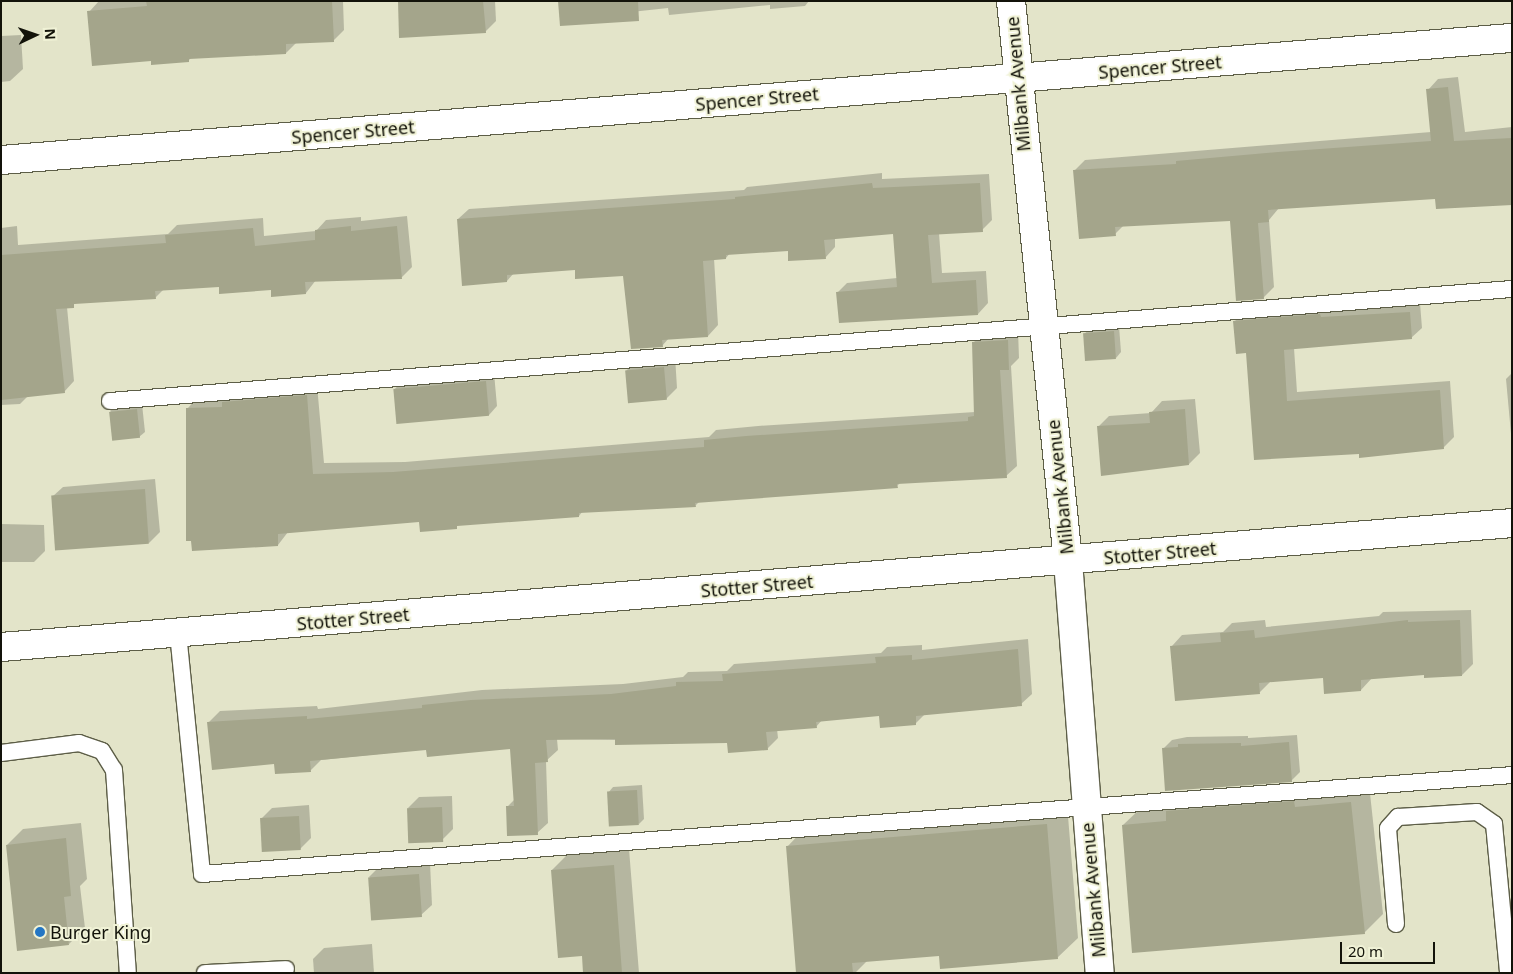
<!DOCTYPE html>
<style>
body{margin:0}
#map{position:relative;width:1513px;height:974px;overflow:hidden;background:#e3e4c9;font-family:"Noto Sans",sans-serif}
div>[style]{position:absolute}
.shadow>*{inset:0;background:#0003}
.building>*{inset:0;background:#a4a58b;transform-origin:0 0}
.roads{filter:drop-shadow(1px 0 #5d5e47) drop-shadow(-1px 0 #5d5e47) drop-shadow(0 1px #5d5e47) drop-shadow(0 -1px #5d5e47)}
.service>*{height:16px;margin:-8px;padding:0 8px;transform-origin:8px;border-radius:8px;background:#fff}
.minor>*{height:28px;margin:-14px;padding:0 14px;transform-origin:14px;border-radius:14px;background:#fff}
.dots>*{width:14px;height:14px;translate:-50% -50%;box-sizing:border-box;border:2px solid #f0f2d6;border-radius:50%}
span{translate:-50% -50%;white-space:nowrap;text-align:center;line-height:1.15;-webkit-text-stroke:4px #f0f2d6;paint-order:stroke}
.street-label{font-size:18px;color:#13130a}
.poi-label{font-size:18px;color:#13130a}
.left{translate:0 -50%;text-align:left}
.frame{position:absolute;inset:0;border:2px solid #13130a;pointer-events:none}
.north{position:absolute;left:10px;top:10px;width:50px;height:50px;-webkit-text-stroke:4px #f0f2d6;paint-order:stroke;rotate:87deg;font-size:14px;font-weight:700;line-height:20px;text-align:center;color:#13130a}
.north::after{content:'';display:block;margin:auto;width:18px;height:22px;background:#13130a;clip-path:polygon(50% 0,100% 100%,50% 72%,0 100%)}
.scale{position:absolute;left:1340px;top:942px;width:95px;height:22px;box-sizing:border-box;border:2px solid #13130a;border-top:0;padding-left:6px;font-size:15px;line-height:18px;white-space:nowrap;color:#13130a;-webkit-text-stroke:4px #f0f2d6;paint-order:stroke}
</style>
<div id="map">
<div class="shadow">
<i style="clip-path:polygon(99px 1px,343px 1px,344px 30px,333px 41px,297px 42px,286px 53px,192px 57px,188px 61px,152px 60px,89px 12px)"></i>
<i style="clip-path:polygon(399px 1px,495px 1px,496px 21px,485px 32px)"></i>
<i style="clip-path:polygon(559px 1px,809px 1px,805px 6px,770px 9px,770px 5px,669px 15px,668px 8px,613px 14px)"></i>
<i style="clip-path:polygon(21px 35px,23px 69px,10px 81px,1px 82px,1px 36px)"></i>
<i style="clip-path:polygon(1458px 77px,1465px 132px,1512px 127px,1512px 203px,1436px 197px,1279px 208px,1269px 220px,1274px 287px,1263px 298px,1231px 220px,1124px 225px,1115px 234px,1074px 171px,1085px 160px,1431px 132px,1428px 90px,1438px 79px)"></i>
<i style="clip-path:polygon(882px 173px,882px 179px,989px 174px,992px 220px,982px 230px,939px 233px,942px 273px,986px 271px,988px 303px,978px 314px,837px 293px,847px 283px,897px 278px,894px 232px,835px 237px,835px 247px,825px 258px,789px 249px,730px 253px,726px 258px,714px 258px,718px 325px,708px 336px,669px 338px,662px 346px,624px 275px,576px 269px,514px 273px,507px 281px,458px 219px,469px 209px,744px 190px,747px 187px)"></i>
<i style="clip-path:polygon(407px 216px,412px 267px,402px 277px,316px 280px,306px 293px,220px 285px,163px 290px,155px 298px,77px 303px,67px 307px,74px 381px,64px 392px,28px 396px,20px 404px,1px 405px,1px 228px,17px 226px,18px 245px,168px 234px,177px 225px,263px 218px,264px 236px,316px 231px,326px 220px,361px 217px,361px 221px)"></i>
<i style="clip-path:polygon(1420px 303px,1422px 328px,1411px 338px,1294px 348px,1297px 392px,1450px 381px,1454px 437px,1443px 448px,1255px 459px,1247px 352px,1234px 322px,1245px 311px)"></i>
<i style="clip-path:polygon(1119px 326px,1121px 352px,1116px 358px,1084px 334px,1090px 329px)"></i>
<i style="clip-path:polygon(1018px 330px,1019px 358px,1011px 366px,1017px 466px,1006px 476px,901px 482px,897px 486px,699px 502px,695px 506px,582px 512px,579px 516px,459px 524px,456px 527px,421px 520px,288px 532px,278px 545px,188px 408px,198px 397px,317px 385px,324px 463px,405px 462px,709px 437px,716px 430px,758px 426px,975px 412px,973px 343px,984px 332px)"></i>
<i style="clip-path:polygon(675px 356px,677px 388px,666px 399px,626px 371px,637px 360px)"></i>
<i style="clip-path:polygon(494px 373px,497px 406px,489px 415px,394px 390px,402px 381px)"></i>
<i style="clip-path:polygon(1512px 373px,1512px 434px,1511px 434px,1506px 379px)"></i>
<i style="clip-path:polygon(1195px 399px,1200px 453px,1189px 464px,1098px 427px,1109px 416px,1151px 413px,1162px 401px)"></i>
<i style="clip-path:polygon(142px 404px,145px 432px,139px 437px,110px 411px,115px 406px)"></i>
<i style="clip-path:polygon(155px 479px,160px 532px,149px 543px,52px 497px,63px 487px)"></i>
<i style="clip-path:polygon(1px 524px,44px 525px,45px 551px,34px 562px,1px 562px)"></i>
<i style="clip-path:polygon(1471px 610px,1473px 664px,1462px 675px,1426px 674px,1372px 678px,1361px 690px,1324px 676px,1271px 681px,1260px 692px,1176px 700px,1172px 646px,1182px 635px,1223px 632px,1232px 623px,1265px 620px,1266px 627px,1379px 616px,1383px 612px)"></i>
<i style="clip-path:polygon(1028px 639px,1032px 694px,1021px 704px,925px 714px,916px 723px,880px 715px,822px 720px,816px 727px,777px 729px,778px 738px,767px 749px,729px 742px,557px 739px,558px 750px,546px 761px,548px 823px,537px 833px,507px 807px,515px 799px,511px 747px,427px 749px,321px 760px,311px 770px,276px 763px,209px 722px,220px 711px,317px 706px,318px 709px,482px 690px,623px 684px,683px 677px,688px 672px,727px 671px,734px 664px,881px 653px,887px 647px,922px 645px,922px 650px)"></i>
<i style="clip-path:polygon(1297px 735px,1300px 772px,1292px 780px,1166px 790px,1164px 748px,1172px 740px,1187px 737px,1248px 736px,1248px 738px)"></i>
<i style="clip-path:polygon(1369px 784px,1383px 914px,1364px 933px,1123px 825px,1142px 807px)"></i>
<i style="clip-path:polygon(642px 785px,644px 819px,639px 824px,608px 793px,613px 787px)"></i>
<i style="clip-path:polygon(452px 796px,453px 829px,442px 840px,408px 808px,419px 797px)"></i>
<i style="clip-path:polygon(1067px 804px,1078px 938px,1057px 958px,940px 955px,867px 961px,855px 973px,798px 973px,787px 847px,807px 826px)"></i>
<i style="clip-path:polygon(309px 805px,311px 838px,300px 849px,261px 819px,272px 808px)"></i>
<i style="clip-path:polygon(81px 823px,87px 879px,80px 886px,85px 928px,69px 944px,7px 845px,23px 829px)"></i>
<i style="clip-path:polygon(629px 849px,639px 973px,584px 973px,583px 955px,552px 870px,568px 854px)"></i>
<i style="clip-path:polygon(430px 863px,432px 905px,421px 915px,369px 877px,380px 866px)"></i>
<i style="clip-path:polygon(372px 944px,374px 973px,314px 973px,313px 959px,324px 948px)"></i>
</div>
<div class="building">
<i style="clip-path:polygon(146px 1px,332px 1px,334px 42px,286px 44px,286px 54px,189px 59px,189px 62px,151px 65px,151px 61px,92px 66px,87px 11px,147px 6px)"></i>
<i style="clip-path:polygon(398px 1px,483px 1px,486px 33px,399px 38px)"></i>
<i style="clip-path:polygon(558px 1px,638px 1px,639px 21px,560px 26px)"></i>
<i style="clip-path:polygon(1448px 87px,1454px 141px,1512px 138px,1512px 205px,1436px 209px,1435px 199px,1268px 210px,1269px 222px,1258px 223px,1264px 299px,1236px 301px,1230px 221px,1115px 227px,1116px 236px,1079px 239px,1073px 170px,1176px 164px,1176px 161px,1278px 152px,1431px 141px,1426px 89px)"></i>
<i style="clip-path:polygon(872px 183px,873px 188px,980px 183px,983px 232px,928px 235px,932px 283px,976px 280px,978px 315px,839px 323px,836px 292px,897px 287px,893px 234px,824px 240px,826px 259px,788px 261px,788px 251px,726px 255px,726px 259px,703px 261px,708px 337px,662px 340px,663px 347px,631px 349px,623px 276px,575px 279px,575px 270px,507px 275px,507px 282px,462px 286px,457px 219px,735px 199px,735px 197px)"></i>
<i style="clip-path:polygon(351px 226px,351px 231px,397px 226px,402px 279px,305px 282px,306px 294px,271px 297px,271px 290px,219px 294px,219px 287px,155px 291px,156px 299px,74px 304px,74px 308px,56px 309px,65px 393px,1px 400px,1px 255px,166px 243px,165px 235px,253px 228px,255px 246px,315px 240px,315px 230px)"></i>
<i style="clip-path:polygon(1410px 312px,1412px 339px,1284px 350px,1287px 401px,1440px 390px,1444px 449px,1359px 458px,1359px 454px,1254px 460px,1246px 353px,1236px 354px,1233px 321px,1320px 314px,1321px 317px)"></i>
<i style="left:1114px;top:331px;width:28px;height:31px;rotate:86deg"></i>
<i style="clip-path:polygon(1008px 340px,1009px 370px,1000px 370px,1007px 478px,897px 484px,898px 488px,695px 503px,696px 507px,579px 513px,579px 517px,457px 526px,457px 529px,420px 532px,419px 522px,278px 534px,278px 546px,192px 551px,191px 541px,186px 541px,186px 408px,222px 407px,222px 402px,307px 395px,313px 474px,393px 472px,625px 453px,704px 447px,704px 440px,746px 436px,968px 421px,968px 417px,974px 416px,972px 342px)"></i>
<i style="left:664px;top:367px;width:33px;height:39px;rotate:85deg"></i>
<i style="left:486px;top:381px;width:35px;height:93px;rotate:85deg"></i>
<i style="left:137px;top:409px;width:29px;height:28px;rotate:84deg"></i>
<i style="clip-path:polygon(1185px 409px,1189px 465px,1101px 476px,1097px 426px,1150px 423px,1149px 412px)"></i>
<i style="left:145px;top:489px;width:55px;height:94px;rotate:86deg"></i>
<i style="clip-path:polygon(1408px 620px,1408px 622px,1460px 620px,1462px 676px,1424px 678px,1424px 675px,1361px 680px,1361px 691px,1324px 694px,1323px 678px,1259px 683px,1260px 694px,1175px 701px,1170px 646px,1221px 642px,1220px 633px,1254px 630px,1255px 638px)"></i>
<i style="clip-path:polygon(1018px 649px,1022px 706px,916px 716px,916px 725px,880px 728px,879px 716px,816px 722px,817px 728px,766px 732px,768px 750px,728px 753px,727px 743px,615px 745px,615px 739px,546px 740px,548px 762px,535px 763px,538px 835px,507px 836px,506px 806px,514px 806px,510px 749px,427px 757px,426px 750px,310px 761px,311px 772px,275px 774px,274px 764px,212px 770px,207px 722px,307px 716px,307px 719px,422px 708px,422px 705px,471px 700px,611px 694px,676px 686px,676px 682px,723px 681px,722px 674px,876px 663px,875px 657px,912px 655px,912px 660px)"></i>
<i style="clip-path:polygon(1289px 742px,1292px 782px,1165px 791px,1162px 748px,1178px 747px,1178px 744px,1241px 743px,1241px 746px)"></i>
<i style="left:637px;top:790px;width:35px;height:30px;rotate:87deg"></i>
<i style="clip-path:polygon(1294px 801px,1295px 807px,1351px 802px,1365px 934px,1132px 953px,1122px 825px,1166px 821px,1166px 811px)"></i>
<i style="left:442px;top:807px;width:35px;height:35px;rotate:88deg"></i>
<i style="left:299px;top:816px;width:34px;height:39px;rotate:87deg"></i>
<i style="clip-path:polygon(1047px 824px,1058px 959px,940px 969px,939px 956px,852px 963px,853px 973px,796px 973px,786px 846px)"></i>
<i style="clip-path:polygon(66px 838px,71px 896px,64px 897px,69px 945px,17px 951px,6px 845px)"></i>
<i style="clip-path:polygon(614px 865px,622px 973px,583px 973px,582px 956px,558px 958px,551px 870px)"></i>
<i style="left:419px;top:874px;width:43px;height:51px;rotate:86deg"></i>
</div>
<div class="roads">
<div class="service">
<i style="left:110px;top:401px;width:1406px;rotate:-4.57deg"></i>
<i style="left:178px;top:633px;width:242px;rotate:84.3deg"></i>
<i style="left:202px;top:874px;width:1314px;rotate:-4.32deg"></i>
<i style="left:1px;top:753px;width:79px;rotate:-7.3deg"></i>
<i style="left:79px;top:743px;width:24px;rotate:19deg"></i>
<i style="left:102px;top:751px;width:22px;rotate:58deg"></i>
<i style="left:114px;top:770px;width:203px;rotate:86.1deg"></i>
<i style="left:1396px;top:924px;width:96px;rotate:-94.8deg"></i>
<i style="left:1388px;top:828px;width:15px;rotate:-48deg"></i>
<i style="left:1398px;top:817px;width:79px;rotate:-3.6deg"></i>
<i style="left:1477px;top:812px;width:21px;rotate:35deg"></i>
<i style="left:1494px;top:824px;width:150px;rotate:84.6deg"></i>
<i style="left:205px;top:973px;width:81px;rotate:-2.8deg"></i>
</div>
<div class="minor">
<i style="left:1011px;top:1px;width:563px;rotate:84.19deg"></i>
<i style="left:1068px;top:561px;width:413px;rotate:85.6deg"></i>
<i style="left:1px;top:160px;width:1516px;rotate:-4.62deg"></i>
<i style="left:1px;top:647px;width:1516px;rotate:-4.69deg"></i>
</div>
</div>
<div class="dots">
<i style="left:40px;top:932px;background:#2476c4"></i>
</div>
<div class="street-label">
<span style="left:1160px;top:67px;rotate:-5deg">Spencer Street</span>
<span style="left:1018px;top:84px;rotate:-95deg">Milbank Avenue</span>
<span style="left:757px;top:99px;rotate:-5deg">Spencer Street</span>
<span style="left:353px;top:132px;rotate:-5deg">Spencer Street</span>
<span style="left:1060px;top:487px;rotate:-96deg">Milbank Avenue</span>
<span style="left:1160px;top:553px;rotate:-5deg">Stotter Street</span>
<span style="left:757px;top:586px;rotate:-5deg">Stotter Street</span>
<span style="left:353px;top:619px;rotate:-5deg">Stotter Street</span>
<span style="left:1093px;top:890px;rotate:-95deg">Milbank Avenue</span>
</div>
<div class="poi-label">
<span class="left" style="left:50px;top:932px">Burger King</span>
</div>
<div class="frame"></div>
<div class="north">N</div>
<div class="scale">20 m</div>
</div>
